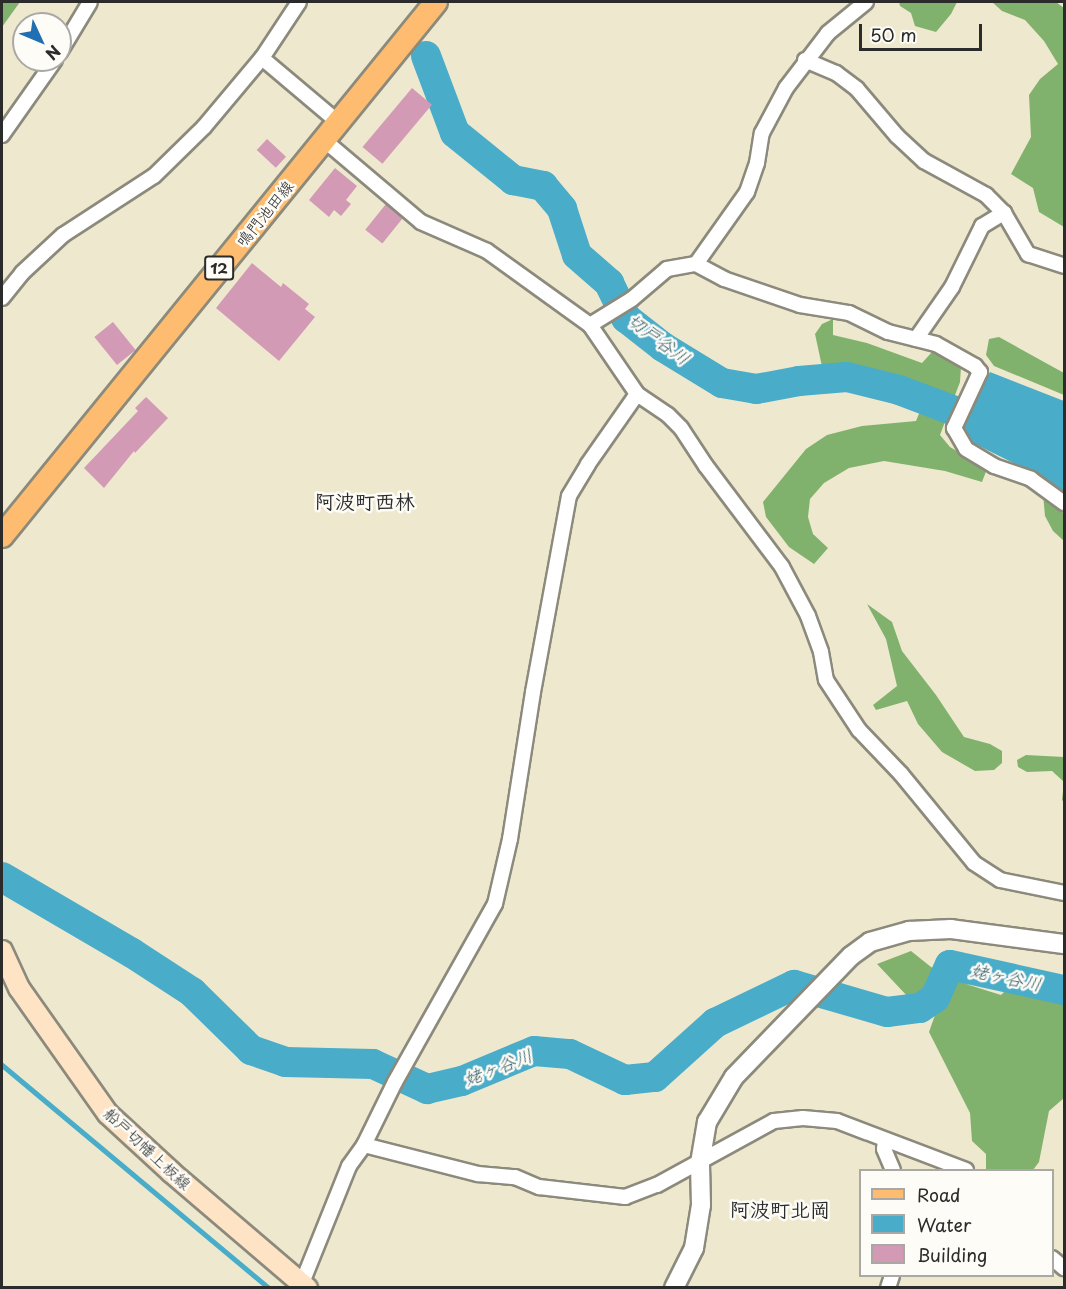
<!DOCTYPE html>
<meta charset="utf-8">
<style>
body{margin:0}
#map{position:relative;width:1066px;height:1289px;overflow:hidden;background:#eee9ce;font-family:"Playpen Sans","Klee One",sans-serif}
div>[style]{position:absolute}
.forest>*{inset:0;background:#81b26d}
.water>*{inset:0;background:#49acc9}
.stream>*{height:5px;margin:-2.5px;padding:0 2.5px;transform-origin:2.5px;border-radius:2.5px;background:#49acc9}
.river>*{height:30px;margin:-15px;padding:0 15px;transform-origin:15px;border-radius:15px;background:#49acc9}
.building>*{inset:0;background:#d29ab5;transform-origin:0 0}
.roads{filter:drop-shadow(2px 0 #8c8a7c) drop-shadow(-2px 0 #8c8a7c) drop-shadow(0 2px #8c8a7c) drop-shadow(0 -2px #8c8a7c)}
.minor>*{height:14px;margin:-7px;padding:0 7px;transform-origin:7px;border-radius:7px;background:#fff}
.tertiary>*{height:18px;margin:-9px;padding:0 9px;transform-origin:9px;border-radius:9px;background:#fff}
.secondary>*{height:20px;margin:-10px;padding:0 10px;transform-origin:10px;border-radius:10px;background:#fee4c5}
.primary>*{height:22px;margin:-11px;padding:0 11px;transform-origin:11px;border-radius:11px;background:#fdbc6f}
span{translate:-50% -50%;white-space:nowrap;text-align:center;line-height:1.15;-webkit-text-stroke:5px #fdfcf7;paint-order:stroke}
.shield-label span{padding:2px 4px;background:#fdfcf7;border:2px solid;border-radius:4px;-webkit-text-stroke-width:0}
.shield-label{font-size:15px;color:#2b2b2b;font-weight:700}
.street-label{font-size:16px;color:#2b2b2b}
.water-label{font-size:18px;color:#375f6a;font-style:italic}
.quarter-label{font-size:20px;color:#2b2b2b;font-weight:700}
.frame{position:absolute;inset:0;border:3px solid #2b2b2b;pointer-events:none}
.legend{position:absolute;left:859px;top:1169px;width:195px;height:108px;box-sizing:border-box;background:#fdfcf7;border:2px solid #a9a8a5;margin:0;padding:8px 10px;list-style:none;font-size:18px;color:#2b2b2b}
.legend li{display:flex;align-items:center;gap:12px;height:30px}
.legend b{width:30px;border:2px solid #a9a8a5}
.north{position:absolute;left:12px;top:12px;width:60px;height:60px;box-sizing:border-box;background:#fdfcf7;border:2px solid #a9a8a5;border-radius:50%;rotate:134deg;font-size:16px;font-weight:700;line-height:24px;text-align:center;color:#2b2b2b}
.north::after{content:'';display:block;margin:auto;width:21px;height:27px;background:#1f6fb2;clip-path:polygon(50% 0,100% 100%,50% 72%,0 100%)}
.scale{position:absolute;left:859px;top:24px;width:123px;height:27px;box-sizing:border-box;border:3px solid #2b2b2b;border-top:0;padding-left:8px;font-size:18px;line-height:21px;white-space:nowrap;color:#2b2b2b;-webkit-text-stroke:4px #fdfcf7;paint-order:stroke}
</style>
<div id="map">
<div class="forest">
<i style="clip-path:polygon(2px 2px,20px 2px,2px 27px)"></i>
<i style="clip-path:polygon(899px 2px,957px 2px,951px 14px,936px 32px,915px 26px,911px 13px,900px 6px)"></i>
<i style="clip-path:polygon(992px 2px,1056px 2px,1064px 8px,1064px 227px,1039px 212px,1033px 188px,1011px 174px,1031px 137px,1029px 95px,1040px 79px,1058px 64px,1044px 41px,1025px 20px,1002px 11px)"></i>
<i style="clip-path:polygon(833px 319px,833px 335px,867px 343px,922px 363px,932px 352px,961px 367px,960px 382px,940px 435px,950px 447px,987px 469px,982px 482px,945px 471px,884px 461px,849px 468px,824px 483px,810px 499px,808px 517px,813px 534px,828px 548px,814px 564px,789px 547px,766px 517px,763px 502px,806px 449px,827px 435px,862px 426px,916px 421px,927px 394px,852px 371px,823px 371px,815px 334px,822px 324px)"></i>
<i style="clip-path:polygon(999px 337px,1064px 373px,1064px 395px,994px 366px,986px 355px,989px 339px)"></i>
<i style="clip-path:polygon(1043px 494px,1064px 514px,1064px 541px,1053px 531px,1045px 516px)"></i>
<i style="clip-path:polygon(867px 604px,892px 622px,902px 651px,936px 695px,964px 737px,990px 744px,1002px 751px,1002px 763px,994px 770px,975px 771px,942px 752px,918px 724px,907px 701px,876px 710px,873px 705px,897px 686px,886px 639px)"></i>
<i style="clip-path:polygon(1026px 755px,1064px 757px,1064px 802px,1062px 800px,1064px 782px,1052px 771px,1027px 772px,1018px 767px,1017px 760px)"></i>
<i style="clip-path:polygon(911px 951px,931px 967px,969px 985px,1001px 995px,1012px 984px,1064px 984px,1064px 1098px,1049px 1111px,1039px 1162px,1033px 1170px,986px 1170px,986px 1154px,972px 1141px,970px 1113px,929px 1032px,935px 1015px,909px 998px,877px 964px)"></i>
</div>
<div class="water">
<i style="clip-path:polygon(990px 372px,1064px 401px,1064px 492px,1040px 476px,971px 442px,963px 425px)"></i>
</div>
<div class="stream">
<i style="left:2px;top:1065px;width:348px;rotate:39.9deg"></i>
</div>
<div class="river">
<i style="left:426px;top:56px;width:82px;rotate:69.4deg"></i>
<i style="left:455px;top:133px;width:75px;rotate:39deg"></i>
<i style="left:513px;top:180px;width:31px;rotate:11deg"></i>
<i style="left:543px;top:186px;width:30px;rotate:50deg"></i>
<i style="left:562px;top:209px;width:48px;rotate:71.9deg"></i>
<i style="left:577px;top:255px;width:43px;rotate:41.2deg"></i>
<i style="left:609px;top:283px;width:39px;rotate:64deg"></i>
<i style="left:626px;top:318px;width:47px;rotate:38.1deg"></i>
<i style="left:663px;top:347px;width:69px;rotate:31.4deg"></i>
<i style="left:722px;top:383px;width:35px;rotate:10deg"></i>
<i style="left:756px;top:389px;width:44px;rotate:-10.5deg"></i>
<i style="left:799px;top:381px;width:48px;rotate:-4.8deg"></i>
<i style="left:847px;top:377px;width:54px;rotate:14deg"></i>
<i style="left:899px;top:390px;width:57px;rotate:20.7deg"></i>
<i style="left:2px;top:877px;width:151px;rotate:30.3deg"></i>
<i style="left:132px;top:953px;width:72px;rotate:33deg"></i>
<i style="left:192px;top:992px;width:83px;rotate:44.5deg"></i>
<i style="left:251px;top:1050px;width:36px;rotate:19deg"></i>
<i style="left:285px;top:1062px;width:88px;rotate:1.3deg"></i>
<i style="left:373px;top:1064px;width:60px;rotate:24.8deg"></i>
<i style="left:427px;top:1089px;width:36px;rotate:-13deg"></i>
<i style="left:462px;top:1081px;width:78px;rotate:-22.6deg"></i>
<i style="left:534px;top:1051px;width:36px;rotate:5deg"></i>
<i style="left:570px;top:1054px;width:61px;rotate:25.3deg"></i>
<i style="left:625px;top:1080px;width:30px;rotate:-6deg"></i>
<i style="left:655px;top:1077px;width:81px;rotate:-42deg"></i>
<i style="left:715px;top:1023px;width:88px;rotate:-25.7deg"></i>
<i style="left:794px;top:985px;width:97px;rotate:16.2deg"></i>
<i style="left:887px;top:1012px;width:33px;rotate:-7deg"></i>
<i style="left:920px;top:1008px;width:18px;rotate:-34deg"></i>
<i style="left:935px;top:998px;width:36px;rotate:-66deg"></i>
<i style="left:950px;top:965px;width:117px;rotate:12.4deg"></i>
</div>
<div class="building">
<i style="left:412px;top:88px;width:26px;height:77px;rotate:40deg"></i>
<i style="left:267px;top:139px;width:26px;height:15px;rotate:43deg"></i>
<i style="clip-path:polygon(335px 168px,357px 186px,346px 200px,351px 204px,341px 216px,334px 210px,329px 217px,309px 200px)"></i>
<i style="left:386px;top:204px;width:22px;height:33px;rotate:39deg"></i>
<i style="clip-path:polygon(252px 263px,281px 287px,283px 283px,309px 304px,305px 309px,315px 317px,279px 361px,216px 308px)"></i>
<i style="left:113px;top:322px;width:36px;height:24px;rotate:51deg"></i>
<i style="clip-path:polygon(146px 397px,168px 418px,135px 453px,134px 451px,104px 488px,84px 468px,138px 411px,135px 408px)"></i>
</div>
<div class="roads">
<div class="minor">
<i style="left:60px;top:52px;width:58px;rotate:-59deg"></i>
<i style="left:262px;top:58px;width:99px;rotate:40.1deg"></i>
<i style="left:805px;top:60px;width:34px;rotate:23deg"></i>
<i style="left:836px;top:73px;width:26px;rotate:37deg"></i>
<i style="left:857px;top:89px;width:62px;rotate:49.6deg"></i>
<i style="left:897px;top:136px;width:37px;rotate:43deg"></i>
<i style="left:924px;top:161px;width:71px;rotate:28.7deg"></i>
<i style="left:986px;top:195px;width:25px;rotate:45deg"></i>
<i style="left:1004px;top:213px;width:48px;rotate:59.7deg"></i>
<i style="left:1028px;top:254px;width:38px;rotate:18deg"></i>
<i style="left:2px;top:135px;width:92px;rotate:-54.8deg"></i>
<i style="left:324px;top:140px;width:127px;rotate:40.2deg"></i>
<i style="left:421px;top:222px;width:72px;rotate:23.7deg"></i>
<i style="left:487px;top:251px;width:127px;rotate:35.7deg"></i>
<i style="left:590px;top:325px;width:83px;rotate:55.7deg"></i>
<i style="left:637px;top:394px;width:37px;rotate:34deg"></i>
<i style="left:668px;top:415px;width:18px;rotate:45deg"></i>
<i style="left:681px;top:428px;width:45px;rotate:56.7deg"></i>
<i style="left:706px;top:466px;width:126px;rotate:53deg"></i>
<i style="left:782px;top:567px;width:55px;rotate:62deg"></i>
<i style="left:808px;top:616px;width:38px;rotate:70deg"></i>
<i style="left:821px;top:652px;width:28px;rotate:80deg"></i>
<i style="left:826px;top:680px;width:60px;rotate:56.6deg"></i>
<i style="left:859px;top:730px;width:61px;rotate:46.3deg"></i>
<i style="left:901px;top:774px;width:115px;rotate:50.6deg"></i>
<i style="left:974px;top:863px;width:31px;rotate:33deg"></i>
<i style="left:1000px;top:880px;width:65px;rotate:11.5deg"></i>
<i style="left:696px;top:264px;width:88px;rotate:-54.7deg"></i>
<i style="left:747px;top:192px;width:31px;rotate:-71deg"></i>
<i style="left:757px;top:163px;width:30px;rotate:-81deg"></i>
<i style="left:762px;top:133px;width:51px;rotate:-61.9deg"></i>
<i style="left:786px;top:88px;width:69px;rotate:-52.6deg"></i>
<i style="left:828px;top:33px;width:49px;rotate:-39.2deg"></i>
<i style="left:2px;top:298px;width:32px;rotate:-51deg"></i>
<i style="left:22px;top:273px;width:56px;rotate:-42.8deg"></i>
<i style="left:63px;top:235px;width:108px;rotate:-33deg"></i>
<i style="left:154px;top:176px;width:70px;rotate:-44.4deg"></i>
<i style="left:204px;top:127px;width:90px;rotate:-50deg"></i>
<i style="left:262px;top:58px;width:67px;rotate:-56.5deg"></i>
<i style="left:590px;top:325px;width:49px;rotate:-31.8deg"></i>
<i style="left:632px;top:299px;width:46px;rotate:-40.6deg"></i>
<i style="left:667px;top:269px;width:29px;rotate:-10deg"></i>
<i style="left:696px;top:264px;width:32px;rotate:28deg"></i>
<i style="left:724px;top:279px;width:80px;rotate:18.9deg"></i>
<i style="left:800px;top:305px;width:50px;rotate:9.3deg"></i>
<i style="left:849px;top:313px;width:43px;rotate:26deg"></i>
<i style="left:888px;top:332px;width:49px;rotate:14deg"></i>
<i style="left:936px;top:344px;width:45px;rotate:29.4deg"></i>
<i style="left:975px;top:366px;width:8px;rotate:50deg"></i>
<i style="left:980px;top:372px;width:62px;rotate:114.9deg"></i>
<i style="left:954px;top:428px;width:24px;rotate:60deg"></i>
<i style="left:966px;top:449px;width:33px;rotate:31deg"></i>
<i style="left:994px;top:466px;width:39px;rotate:19deg"></i>
<i style="left:1031px;top:479px;width:41px;rotate:36deg"></i>
<i style="left:916px;top:339px;width:63px;rotate:-55.3deg"></i>
<i style="left:952px;top:287px;width:68px;rotate:-63.8deg"></i>
<i style="left:982px;top:226px;width:26px;rotate:-31deg"></i>
<i style="left:885px;top:1140px;width:9px;rotate:96deg"></i>
<i style="left:884px;top:1149px;width:23px;rotate:67deg"></i>
<i style="left:364px;top:1145px;width:118px;rotate:14.3deg"></i>
<i style="left:478px;top:1174px;width:37px;rotate:5deg"></i>
<i style="left:515px;top:1177px;width:26px;rotate:23deg"></i>
<i style="left:539px;top:1187px;width:87px;rotate:6.6deg"></i>
<i style="left:625px;top:1197px;width:34px;rotate:-21deg"></i>
<i style="left:657px;top:1185px;width:133px;rotate:-28.7deg"></i>
<i style="left:774px;top:1121px;width:29px;rotate:-6deg"></i>
<i style="left:803px;top:1118px;width:34px;rotate:5deg"></i>
<i style="left:837px;top:1121px;width:138px;rotate:20.8deg"></i>
<i style="left:1052px;top:1258px;width:16px;rotate:40deg"></i>
<i style="left:302px;top:1283px;width:126px;rotate:-68.1deg"></i>
<i style="left:349px;top:1166px;width:26px;rotate:-54deg"></i>
<i style="left:364px;top:1145px;width:70px;rotate:-63.8deg"></i>
<i style="left:395px;top:1082px;width:204px;rotate:-60.7deg"></i>
<i style="left:495px;top:904px;width:67px;rotate:-77deg"></i>
<i style="left:510px;top:839px;width:149px;rotate:-81.1deg"></i>
<i style="left:533px;top:692px;width:199px;rotate:-79.6deg"></i>
<i style="left:569px;top:496px;width:37px;rotate:-59deg"></i>
<i style="left:588px;top:464px;width:85px;rotate:-55deg"></i>
<i style="left:888px;top:1288px;width:13px;rotate:-72deg"></i>
</div>
<div class="tertiary">
<i style="left:674px;top:1288px;width:45px;rotate:-63.4deg"></i>
<i style="left:694px;top:1248px;width:44px;rotate:-80.8deg"></i>
<i style="left:701px;top:1205px;width:42px;rotate:-91.4deg"></i>
<i style="left:700px;top:1163px;width:42px;rotate:-80.3deg"></i>
<i style="left:707px;top:1122px;width:52px;rotate:-59deg"></i>
<i style="left:734px;top:1077px;width:168px;rotate:-46deg"></i>
<i style="left:851px;top:956px;width:24px;rotate:-36deg"></i>
<i style="left:870px;top:942px;width:41px;rotate:-15.8deg"></i>
<i style="left:909px;top:931px;width:42px;rotate:-2.7deg"></i>
<i style="left:951px;top:929px;width:114px;rotate:7.6deg"></i>
</div>
<div class="secondary">
<i style="left:2px;top:951px;width:41px;rotate:65.3deg"></i>
<i style="left:19px;top:988px;width:154px;rotate:54.8deg"></i>
<i style="left:108px;top:1114px;width:86px;rotate:42.6deg"></i>
<i style="left:171px;top:1172px;width:179px;rotate:40.5deg"></i>
</div>
<div class="primary">
<i style="left:2px;top:536px;width:688px;rotate:-50.9deg"></i>
</div>
</div>
<div class="shield-label">
<span style="left:219px;top:268px">12</span>
</div>
<div class="street-label">
<span style="left:264px;top:213px;rotate:-51deg">鳴門池田線</span>
<span style="left:148px;top:1148px;rotate:43deg">船戸切幡上板線</span>
</div>
<div class="water-label">
<span style="left:659px;top:339px;rotate:37deg">切戸谷川</span>
<span style="left:1006px;top:977px;rotate:12deg">姥ヶ谷川</span>
<span style="left:498px;top:1067px;rotate:-21deg">姥ヶ谷川</span>
</div>
<div class="quarter-label">
<span style="left:365px;top:501px">阿波町西林</span>
<span style="left:780px;top:1209px">阿波町北岡</span>
</div>
<div class="frame"></div>
<ul class="legend">
<li><b style="height:8px;background:#fdbc6f"></b>Road</li>
<li><b style="height:16px;background:#49acc9"></b>Water</li>
<li><b style="height:16px;background:#d29ab5"></b>Building</li>
</ul>
<div class="north">N</div>
<div class="scale">50 m</div>
</div>
